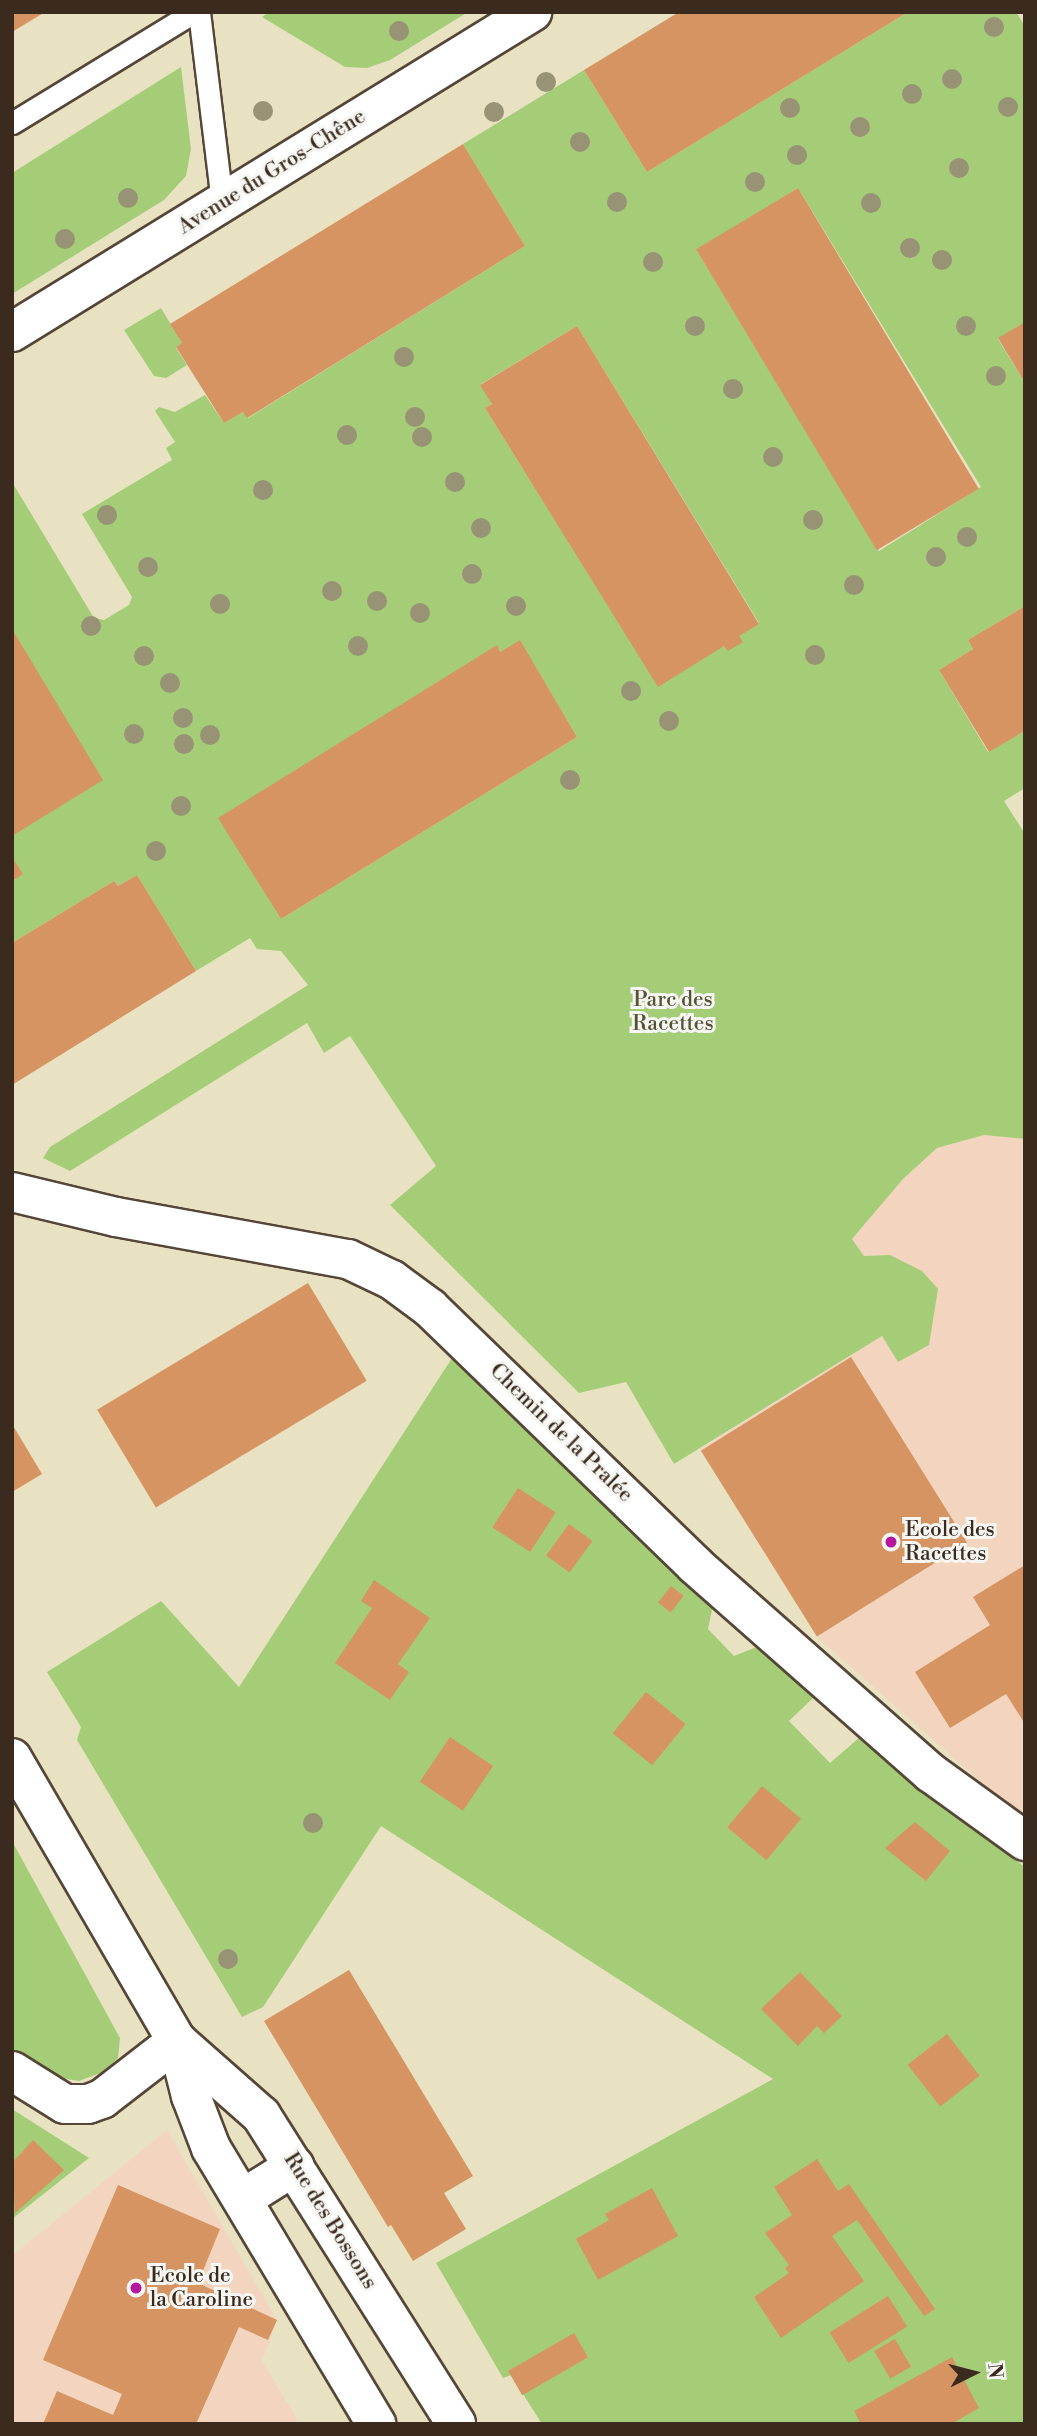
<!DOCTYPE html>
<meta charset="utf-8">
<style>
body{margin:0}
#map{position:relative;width:1037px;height:2436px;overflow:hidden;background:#e8e2c2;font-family:"Libre Bodoni",serif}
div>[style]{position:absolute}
.built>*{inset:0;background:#f3d4bf}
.green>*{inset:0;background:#a5cd78}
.building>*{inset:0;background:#d59461;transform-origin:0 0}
.roads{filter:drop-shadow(2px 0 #554637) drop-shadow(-2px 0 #554637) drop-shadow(0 2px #554637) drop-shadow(0 -2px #554637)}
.service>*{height:21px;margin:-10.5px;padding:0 10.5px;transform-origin:10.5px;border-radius:10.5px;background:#fff}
.minor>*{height:38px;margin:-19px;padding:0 19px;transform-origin:19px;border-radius:19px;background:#fff}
.tertiary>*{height:38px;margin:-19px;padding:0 19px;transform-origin:19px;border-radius:19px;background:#fff}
.trees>*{width:20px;height:20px;margin:-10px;border-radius:50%;background:#989374}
.dots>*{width:19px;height:19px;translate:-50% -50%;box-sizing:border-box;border:4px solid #f6f6f2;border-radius:50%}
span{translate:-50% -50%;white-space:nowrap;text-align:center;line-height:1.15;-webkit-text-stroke:6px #f6f6f2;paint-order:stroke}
.street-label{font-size:21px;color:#3b2a1e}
.park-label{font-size:21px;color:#565334}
.poi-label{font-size:21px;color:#3b2a1e}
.left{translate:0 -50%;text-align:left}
.frame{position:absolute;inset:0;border:14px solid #3b2a1e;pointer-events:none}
.north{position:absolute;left:939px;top:2338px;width:70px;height:70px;-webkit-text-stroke:5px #f6f6f2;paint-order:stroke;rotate:84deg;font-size:19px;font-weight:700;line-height:28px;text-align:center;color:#3b2a1e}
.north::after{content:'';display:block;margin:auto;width:24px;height:32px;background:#3b2a1e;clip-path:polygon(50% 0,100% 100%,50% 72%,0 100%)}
</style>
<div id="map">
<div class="built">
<i style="clip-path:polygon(984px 1135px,1025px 1139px,1025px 1808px,1016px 1813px,816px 1636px,700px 1449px,882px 1336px,890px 1255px,864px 1256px,852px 1239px,903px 1179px,937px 1148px)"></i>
<i style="clip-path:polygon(167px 2130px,277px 2320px,262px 2361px,300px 2424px,12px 2424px,12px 2256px)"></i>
</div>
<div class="green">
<i style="clip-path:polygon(269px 12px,468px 12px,390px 60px,367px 68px,345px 67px,262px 17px)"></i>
<i style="clip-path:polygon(evenodd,908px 12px,1016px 12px,1025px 26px,1025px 322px,998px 339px,1025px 383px,1025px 606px,968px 640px,973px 649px,939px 670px,988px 752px,1023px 732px,1025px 735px,1025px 788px,1004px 801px,1025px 834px,1025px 1139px,984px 1135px,937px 1148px,903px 1179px,852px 1239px,864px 1256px,890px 1255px,922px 1271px,938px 1289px,929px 1345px,898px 1362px,882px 1336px,674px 1464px,626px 1382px,579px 1393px,390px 1205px,436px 1166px,350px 1036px,324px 1053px,307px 1023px,70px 1171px,43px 1158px,50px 1147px,308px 985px,281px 951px,257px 949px,250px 938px,196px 971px,137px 875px,118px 886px,114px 881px,12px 943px,12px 881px,22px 874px,12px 857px,12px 482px,94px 618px,104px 620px,129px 605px,132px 597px,82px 514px,172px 460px,166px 448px,175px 442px,155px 411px,159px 407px,175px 412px,205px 395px,224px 423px,243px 412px,248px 418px,525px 246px,463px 144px,584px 70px,647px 172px,908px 12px,798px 188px,981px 487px,879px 551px,697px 251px,798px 188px,908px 12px,577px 326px,759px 623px,658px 686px,485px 408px,492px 404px,481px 384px,577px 326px,908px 12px,520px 641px,577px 737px,281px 919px,219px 818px,496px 646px,500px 652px,520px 641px)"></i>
<i style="clip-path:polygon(181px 67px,191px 149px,186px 176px,164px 200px,12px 294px,12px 173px)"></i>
<i style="clip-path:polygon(161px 308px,182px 343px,176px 348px,187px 365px,166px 378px,154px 376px,124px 330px)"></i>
<i style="clip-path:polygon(454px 1355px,713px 1605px,708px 1629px,734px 1656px,759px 1646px,814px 1697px,789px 1721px,830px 1763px,860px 1737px,937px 1804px,1025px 1867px,1025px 2424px,542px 2424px,511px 2375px,503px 2378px,436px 2263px,773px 2079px,381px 1826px,263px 2007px,242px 2017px,77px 1740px,81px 1727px,47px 1672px,161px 1601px,239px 1687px)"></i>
<i style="clip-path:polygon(12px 1841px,120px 2038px,118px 2058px,103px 2072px,79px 2081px,55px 2077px,12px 2049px)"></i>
<i style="clip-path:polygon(12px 2109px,89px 2158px,12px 2219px)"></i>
</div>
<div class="building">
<i style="clip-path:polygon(12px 12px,45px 12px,12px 32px)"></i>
<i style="clip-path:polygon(679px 12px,908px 12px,647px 172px,584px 70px)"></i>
<i style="clip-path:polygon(463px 144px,525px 246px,247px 418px,243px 412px,224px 423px,176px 347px,182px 343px,170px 324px)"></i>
<i style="left:798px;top:188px;width:351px;height:119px;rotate:59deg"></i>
<i style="clip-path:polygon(1025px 322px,1025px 383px,998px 338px)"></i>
<i style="clip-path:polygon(577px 326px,759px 624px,739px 636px,743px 642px,728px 651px,724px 646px,658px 687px,485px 408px,492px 404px,480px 385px)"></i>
<i style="clip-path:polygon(1025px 606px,1025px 735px,1023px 732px,989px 752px,939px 670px,973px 649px,968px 640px)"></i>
<i style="clip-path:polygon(12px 629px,103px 780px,12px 836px)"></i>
<i style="clip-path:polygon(520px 640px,577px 737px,281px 919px,218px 818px,497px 645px,500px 652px)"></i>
<i style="clip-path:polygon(12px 857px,23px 874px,12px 881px)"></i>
<i style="clip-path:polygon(137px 875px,196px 971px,12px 1085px,12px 943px,114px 881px,118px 886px)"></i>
<i style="left:308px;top:1283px;width:114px;height:246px;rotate:59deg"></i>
<i style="left:851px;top:1357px;width:219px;height:177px;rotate:58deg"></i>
<i style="clip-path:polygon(12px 1424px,42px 1474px,12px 1492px)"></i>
<i style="left:518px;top:1488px;width:45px;height:47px;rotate:33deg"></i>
<i style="left:569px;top:1524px;width:29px;height:39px;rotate:36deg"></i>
<i style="clip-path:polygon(1025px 1565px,1025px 1724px,1006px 1694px,950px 1728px,915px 1672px,990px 1625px,973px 1597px)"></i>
<i style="clip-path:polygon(374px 1580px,430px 1618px,398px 1664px,409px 1672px,390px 1700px,335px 1663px,372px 1608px,361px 1601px)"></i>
<i style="left:671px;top:1586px;width:16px;height:21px;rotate:38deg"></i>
<i style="left:646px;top:1692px;width:51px;height:53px;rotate:39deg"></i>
<i style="left:450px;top:1737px;width:52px;height:54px;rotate:34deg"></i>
<i style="left:762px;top:1786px;width:51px;height:54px;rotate:40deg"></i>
<i style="clip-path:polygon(915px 1822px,950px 1851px,926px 1881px,885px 1848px)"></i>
<i style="clip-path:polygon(349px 1970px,473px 2176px,444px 2193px,466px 2229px,413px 2261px,391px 2225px,388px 2227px,264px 2021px)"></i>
<i style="clip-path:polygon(800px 1972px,842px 2016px,824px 2033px,817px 2026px,798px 2046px,761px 2009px)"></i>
<i style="left:947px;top:2034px;width:53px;height:50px;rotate:52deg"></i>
<i style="clip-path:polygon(33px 2140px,64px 2170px,15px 2213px,12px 2163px)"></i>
<i style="clip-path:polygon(817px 2159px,838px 2191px,849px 2184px,935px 2309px,924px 2316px,857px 2220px,832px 2236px,864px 2281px,781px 2338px,754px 2297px,789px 2273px,785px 2268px,789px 2265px,765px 2233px,792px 2215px,774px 2187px)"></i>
<i style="clip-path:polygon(118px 2185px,220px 2229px,198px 2283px,277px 2320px,268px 2340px,239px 2327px,196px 2424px,43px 2424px,57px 2391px,113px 2415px,122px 2394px,43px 2360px)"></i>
<i style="clip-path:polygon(652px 2188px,678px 2236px,598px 2280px,576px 2239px,609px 2220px,605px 2214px)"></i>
<i style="left:888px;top:2296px;width:36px;height:69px;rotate:58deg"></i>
<i style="left:574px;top:2333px;width:28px;height:76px;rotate:60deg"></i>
<i style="left:895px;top:2339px;width:32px;height:24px;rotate:60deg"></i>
<i style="clip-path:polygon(952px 2357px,979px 2408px,951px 2424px,861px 2424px,854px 2411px)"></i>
</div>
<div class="roads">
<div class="service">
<i style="left:199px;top:12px;width:192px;rotate:83.1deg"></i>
<i style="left:12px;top:123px;width:213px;rotate:-31.4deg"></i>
</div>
<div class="minor">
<i style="left:12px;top:332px;width:611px;rotate:-31.61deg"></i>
<i style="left:12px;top:1192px;width:107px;rotate:13.5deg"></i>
<i style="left:116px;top:1217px;width:236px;rotate:10.3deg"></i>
<i style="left:348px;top:1259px;width:49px;rotate:25.5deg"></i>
<i style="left:392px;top:1280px;width:47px;rotate:36.4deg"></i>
<i style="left:430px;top:1308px;width:369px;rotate:44.1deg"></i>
<i style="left:695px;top:1565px;width:315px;rotate:41.4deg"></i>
<i style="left:931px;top:1773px;width:116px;rotate:35.9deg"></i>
<i style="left:12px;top:2071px;width:62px;rotate:31.9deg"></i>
<i style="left:65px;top:2104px;width:23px"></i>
<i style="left:88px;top:2104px;width:15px;rotate:-20deg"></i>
<i style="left:102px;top:2099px;width:95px;rotate:-37.7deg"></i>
</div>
<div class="tertiary">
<i style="left:12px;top:1758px;width:328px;rotate:59.8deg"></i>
<i style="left:177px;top:2041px;width:57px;rotate:75.7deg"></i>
<i style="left:191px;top:2096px;width:56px;rotate:69deg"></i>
<i style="left:211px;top:2148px;width:322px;rotate:59.1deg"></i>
<i style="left:177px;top:2041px;width:112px;rotate:41.4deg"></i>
<i style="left:261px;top:2115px;width:365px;rotate:57.7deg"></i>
<i style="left:242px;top:2199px;width:62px;rotate:-31.9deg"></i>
</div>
</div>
<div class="trees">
<i style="left:994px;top:27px"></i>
<i style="left:399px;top:31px"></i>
<i style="left:952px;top:79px"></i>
<i style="left:546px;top:82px"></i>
<i style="left:912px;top:94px"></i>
<i style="left:1008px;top:107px"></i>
<i style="left:790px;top:108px"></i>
<i style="left:263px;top:111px"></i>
<i style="left:494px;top:112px"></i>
<i style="left:860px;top:127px"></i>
<i style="left:580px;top:142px"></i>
<i style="left:797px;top:155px"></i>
<i style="left:959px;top:168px"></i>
<i style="left:755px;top:182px"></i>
<i style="left:128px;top:198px"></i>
<i style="left:617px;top:202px"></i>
<i style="left:871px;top:203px"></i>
<i style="left:65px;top:239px"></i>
<i style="left:910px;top:248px"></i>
<i style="left:942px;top:260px"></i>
<i style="left:653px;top:262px"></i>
<i style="left:695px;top:326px"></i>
<i style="left:966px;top:326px"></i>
<i style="left:404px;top:357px"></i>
<i style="left:996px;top:376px"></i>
<i style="left:733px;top:389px"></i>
<i style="left:415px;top:417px"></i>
<i style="left:347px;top:435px"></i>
<i style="left:422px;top:437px"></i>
<i style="left:773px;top:457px"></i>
<i style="left:455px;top:482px"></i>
<i style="left:263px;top:490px"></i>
<i style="left:107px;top:515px"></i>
<i style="left:813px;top:520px"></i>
<i style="left:481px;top:528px"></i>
<i style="left:967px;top:537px"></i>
<i style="left:936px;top:557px"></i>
<i style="left:148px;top:567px"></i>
<i style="left:472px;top:574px"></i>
<i style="left:854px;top:585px"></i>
<i style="left:332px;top:591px"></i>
<i style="left:377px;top:601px"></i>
<i style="left:220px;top:604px"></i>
<i style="left:516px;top:606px"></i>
<i style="left:420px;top:613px"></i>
<i style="left:91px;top:626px"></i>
<i style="left:358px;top:646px"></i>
<i style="left:815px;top:655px"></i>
<i style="left:144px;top:656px"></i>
<i style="left:170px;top:683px"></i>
<i style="left:631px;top:691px"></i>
<i style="left:183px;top:718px"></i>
<i style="left:669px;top:721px"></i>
<i style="left:134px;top:734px"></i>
<i style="left:210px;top:735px"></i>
<i style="left:184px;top:744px"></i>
<i style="left:570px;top:780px"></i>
<i style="left:181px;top:806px"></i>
<i style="left:156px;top:851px"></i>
<i style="left:313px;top:1823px"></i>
<i style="left:228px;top:1959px"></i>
</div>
<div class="dots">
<i style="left:891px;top:1542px;background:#b5179e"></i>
<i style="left:136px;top:2288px;background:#b5179e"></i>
</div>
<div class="street-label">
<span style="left:272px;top:172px;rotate:-32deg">Avenue du Gros-Chêne</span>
<span style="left:561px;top:1433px;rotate:44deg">Chemin de la Pralée</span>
<span style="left:330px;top:2221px;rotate:58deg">Rue des Bossons</span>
</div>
<div class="park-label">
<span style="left:673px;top:1012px">Parc des<br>Racettes</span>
</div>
<div class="poi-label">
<span class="left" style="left:905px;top:1542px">Ecole des<br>Racettes</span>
<span class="left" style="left:150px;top:2288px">Ecole de<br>la Caroline</span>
</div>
<div class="frame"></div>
<div class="north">N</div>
</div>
